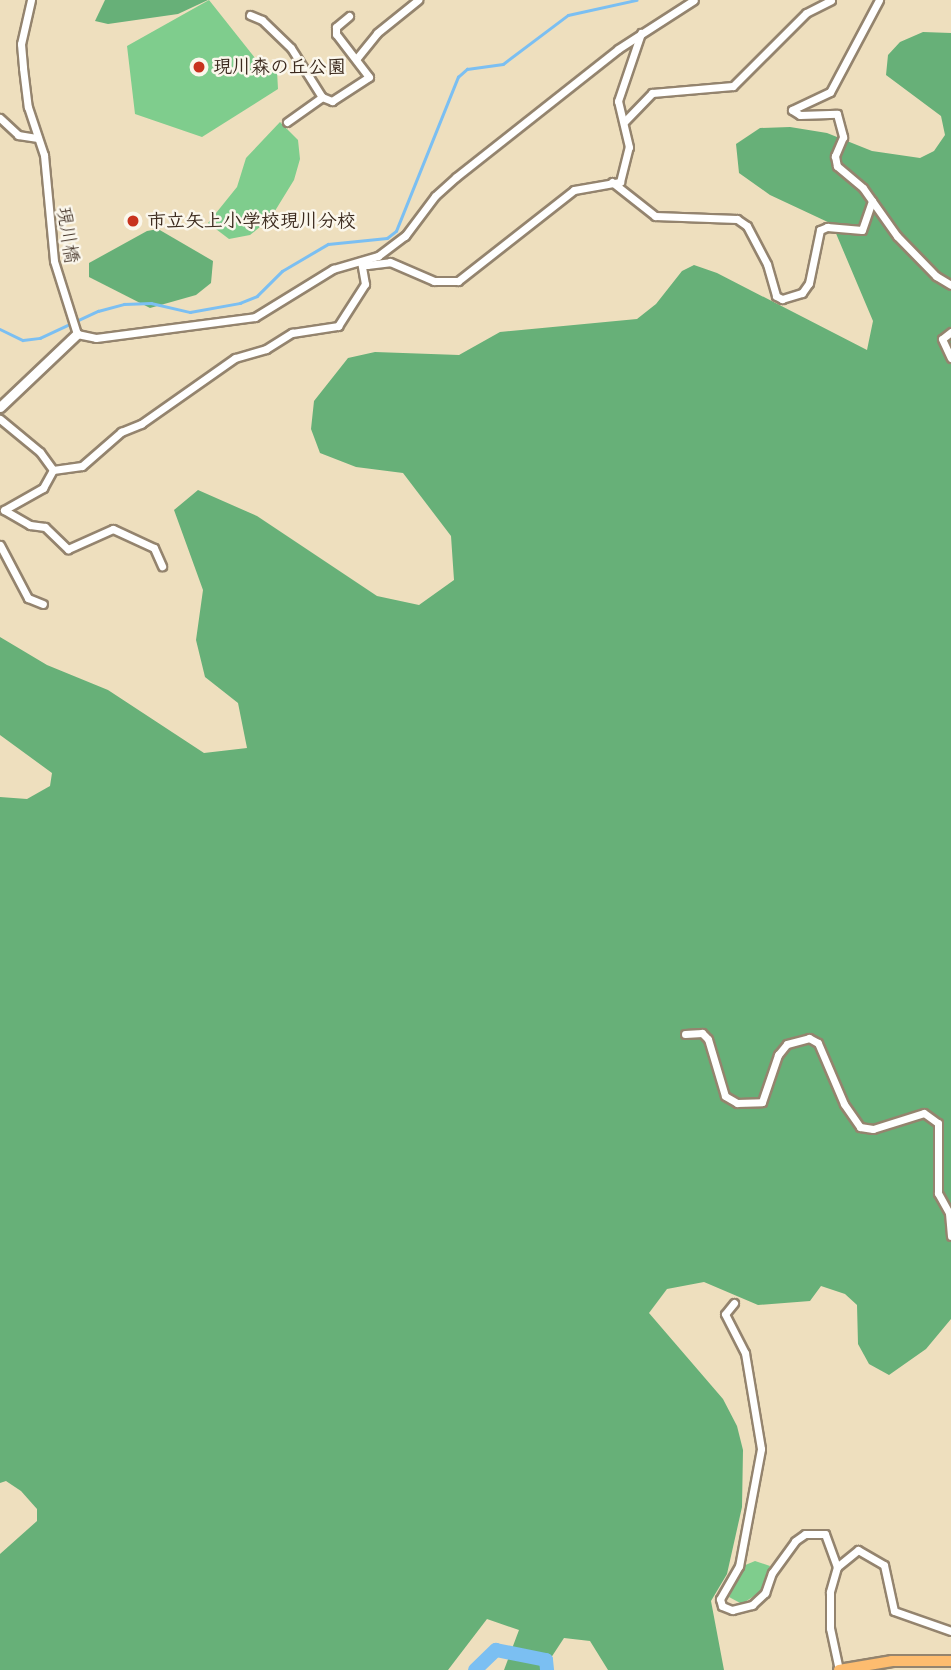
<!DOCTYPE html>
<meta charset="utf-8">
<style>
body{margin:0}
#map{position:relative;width:951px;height:1670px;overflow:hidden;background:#eedfbe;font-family:Delius,"Klee One",sans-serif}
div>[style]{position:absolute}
.green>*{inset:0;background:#7fcd8d}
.forest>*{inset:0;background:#67b078}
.stream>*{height:2.5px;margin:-1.25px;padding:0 1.25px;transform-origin:1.25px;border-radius:1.25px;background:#7bbff2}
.river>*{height:14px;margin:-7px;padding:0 7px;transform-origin:7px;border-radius:7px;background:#7bbff2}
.roads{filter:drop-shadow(2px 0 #94846e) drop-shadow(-2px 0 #94846e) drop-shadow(0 2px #94846e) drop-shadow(0 -2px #94846e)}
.minor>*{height:7px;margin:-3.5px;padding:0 3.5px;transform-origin:3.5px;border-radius:3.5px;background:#fff}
.tertiary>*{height:9px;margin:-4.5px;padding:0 4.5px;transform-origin:4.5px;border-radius:4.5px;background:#fff}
.primary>*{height:10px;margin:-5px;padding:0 5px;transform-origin:5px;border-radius:5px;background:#fdbc6f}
.dots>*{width:19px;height:19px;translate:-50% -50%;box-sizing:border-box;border:4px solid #fbf7ec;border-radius:50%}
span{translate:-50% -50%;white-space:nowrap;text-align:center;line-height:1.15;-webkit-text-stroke:5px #fbf7ec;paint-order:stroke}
.poi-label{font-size:19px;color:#3b2a1e;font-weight:700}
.left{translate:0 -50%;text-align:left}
.street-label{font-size:19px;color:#3b2a1e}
</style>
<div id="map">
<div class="green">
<i style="clip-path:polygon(209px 0,259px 63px,277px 71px,278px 89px,202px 137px,135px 114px,127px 46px)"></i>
<i style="clip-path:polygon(280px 122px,298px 140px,300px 159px,294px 180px,270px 219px,250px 235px,229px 239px,208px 223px,237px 187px,246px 158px)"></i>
<i style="clip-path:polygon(755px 1561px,770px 1566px,760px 1592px,742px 1604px,729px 1597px,743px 1566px)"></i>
</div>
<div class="forest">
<i style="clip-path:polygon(105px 0,208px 0,178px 14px,108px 24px,95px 21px)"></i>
<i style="clip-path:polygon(923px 32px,951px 33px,951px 1319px,926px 1349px,889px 1375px,869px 1364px,858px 1344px,857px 1305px,845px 1294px,821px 1286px,810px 1301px,758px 1305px,704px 1282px,667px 1289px,649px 1313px,723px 1399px,737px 1426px,743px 1450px,742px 1507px,727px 1574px,711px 1601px,724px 1670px,608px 1670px,590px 1641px,564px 1638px,543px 1670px,504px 1670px,519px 1630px,487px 1619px,448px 1670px,0 1670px,0 1554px,37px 1521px,37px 1509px,21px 1491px,6px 1481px,0 1483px,0 797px,27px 799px,50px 786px,52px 773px,0 735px,0 637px,47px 665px,108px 690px,204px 753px,247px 748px,238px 703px,205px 677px,196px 640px,203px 590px,174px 510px,198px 490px,257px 516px,377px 596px,419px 605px,454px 580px,451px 536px,403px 473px,356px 467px,320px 453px,311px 429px,314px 401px,348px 358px,375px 352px,459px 355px,500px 332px,637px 319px,656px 304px,682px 271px,694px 265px,717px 273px,867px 350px,873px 321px,832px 224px,770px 195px,739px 173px,736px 144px,760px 128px,790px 127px,827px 133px,872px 151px,920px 158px,934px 151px,945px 135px,941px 116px,886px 75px,888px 55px,900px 42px)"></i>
<i style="clip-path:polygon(158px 229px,213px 261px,211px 283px,196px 295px,150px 308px,89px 277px,89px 263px,147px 231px)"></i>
</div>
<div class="stream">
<i style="left:0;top:329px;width:25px;rotate:26deg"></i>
<i style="left:23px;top:340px;width:17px;rotate:-7deg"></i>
<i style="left:40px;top:338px;width:64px;rotate:-25deg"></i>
<i style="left:98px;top:311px;width:27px;rotate:-15deg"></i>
<i style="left:124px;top:304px;width:27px;rotate:-2deg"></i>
<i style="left:151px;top:303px;width:40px;rotate:13deg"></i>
<i style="left:190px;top:312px;width:51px;rotate:-10.2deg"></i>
<i style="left:240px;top:303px;width:18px;rotate:-22deg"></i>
<i style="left:257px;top:296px;width:35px;rotate:-45deg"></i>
<i style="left:282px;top:271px;width:53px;rotate:-30.4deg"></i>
<i style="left:328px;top:244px;width:59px;rotate:-5.8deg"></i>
<i style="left:387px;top:238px;width:11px;rotate:-38deg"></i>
<i style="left:396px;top:231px;width:166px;rotate:-68.1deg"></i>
<i style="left:458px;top:77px;width:12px;rotate:-42deg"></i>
<i style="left:467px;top:69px;width:36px;rotate:-8deg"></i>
<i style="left:503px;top:64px;width:81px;rotate:-37deg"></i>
<i style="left:568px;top:15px;width:70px;rotate:-12.4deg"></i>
</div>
<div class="river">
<i style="left:475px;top:1670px;width:29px;rotate:-44deg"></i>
<i style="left:496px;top:1650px;width:51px;rotate:11.3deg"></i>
<i style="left:546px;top:1660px;width:10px;rotate:84deg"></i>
</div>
<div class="roads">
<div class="minor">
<i style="left:31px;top:0;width:45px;rotate:102.8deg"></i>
<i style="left:21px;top:44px;width:24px;rotate:85deg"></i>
<i style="left:23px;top:68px;width:39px;rotate:83deg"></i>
<i style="left:28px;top:107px;width:51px;rotate:71.6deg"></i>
<i style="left:44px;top:155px;width:106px;rotate:84.6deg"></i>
<i style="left:54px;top:261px;width:77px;rotate:72.5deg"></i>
<i style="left:77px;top:334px;width:19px;rotate:12deg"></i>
<i style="left:96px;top:338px;width:160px;rotate:-7.5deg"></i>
<i style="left:255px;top:317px;width:92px;rotate:-31.6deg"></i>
<i style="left:333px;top:269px;width:47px;rotate:-16.1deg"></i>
<i style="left:378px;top:256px;width:34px;rotate:-37deg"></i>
<i style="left:405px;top:236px;width:50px;rotate:-53.1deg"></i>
<i style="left:435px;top:196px;width:28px;rotate:-42deg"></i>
<i style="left:456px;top:177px;width:206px;rotate:-38.3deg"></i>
<i style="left:618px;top:49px;width:90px;rotate:-32.8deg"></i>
<i style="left:879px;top:0;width:104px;rotate:118deg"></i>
<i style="left:830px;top:92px;width:42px;rotate:154.7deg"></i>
<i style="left:792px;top:110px;width:9px;rotate:32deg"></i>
<i style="left:800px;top:115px;width:37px;rotate:-2deg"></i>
<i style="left:837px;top:114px;width:24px;rotate:75deg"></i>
<i style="left:843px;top:137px;width:21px;rotate:113deg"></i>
<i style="left:835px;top:156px;width:10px;rotate:79deg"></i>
<i style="left:837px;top:166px;width:34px;rotate:40deg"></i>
<i style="left:863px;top:188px;width:59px;rotate:54.7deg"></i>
<i style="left:897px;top:236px;width:56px;rotate:45.7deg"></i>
<i style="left:936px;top:276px;width:17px;rotate:31deg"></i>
<i style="left:250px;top:15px;width:13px;rotate:23deg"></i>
<i style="left:262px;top:20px;width:40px;rotate:44deg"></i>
<i style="left:291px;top:48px;width:58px;rotate:57.7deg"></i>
<i style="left:322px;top:97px;width:11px;rotate:22deg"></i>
<i style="left:332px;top:101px;width:44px;rotate:-33deg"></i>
<i style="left:369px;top:77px;width:54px;rotate:-127.5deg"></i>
<i style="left:336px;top:34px;width:7px;rotate:-90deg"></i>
<i style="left:336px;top:27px;width:17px;rotate:-40deg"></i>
<i style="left:357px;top:58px;width:32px;rotate:-51deg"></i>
<i style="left:377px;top:33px;width:53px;rotate:-38.8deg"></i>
<i style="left:0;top:118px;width:25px;rotate:43deg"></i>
<i style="left:18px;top:135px;width:20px;rotate:9deg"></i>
<i style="left:625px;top:121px;width:39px;rotate:-46deg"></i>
<i style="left:652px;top:93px;width:81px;rotate:-4.9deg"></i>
<i style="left:733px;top:86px;width:103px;rotate:-45deg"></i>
<i style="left:806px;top:13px;width:28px;rotate:-27deg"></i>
<i style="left:287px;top:122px;width:43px;rotate:-35.5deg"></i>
<i style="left:612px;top:182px;width:55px;rotate:38.3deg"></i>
<i style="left:655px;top:216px;width:82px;rotate:2.1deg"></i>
<i style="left:737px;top:219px;width:12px;rotate:35deg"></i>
<i style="left:747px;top:226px;width:43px;rotate:62.2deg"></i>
<i style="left:767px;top:264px;width:33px;rotate:74deg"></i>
<i style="left:776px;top:296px;width:7px;rotate:27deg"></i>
<i style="left:782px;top:299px;width:21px;rotate:-17deg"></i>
<i style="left:802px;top:293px;width:12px;rotate:-55deg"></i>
<i style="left:809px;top:283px;width:54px;rotate:-78.3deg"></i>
<i style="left:820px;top:230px;width:8px;rotate:-23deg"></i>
<i style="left:827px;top:227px;width:35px;rotate:5deg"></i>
<i style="left:862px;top:230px;width:31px;rotate:-71deg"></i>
<i style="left:367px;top:261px;width:4px;rotate:90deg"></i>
<i style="left:367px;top:265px;width:23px;rotate:-7deg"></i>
<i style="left:390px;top:262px;width:48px;rotate:23.4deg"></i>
<i style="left:434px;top:281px;width:24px"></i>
<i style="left:458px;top:281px;width:147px;rotate:-38.1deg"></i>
<i style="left:574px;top:190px;width:47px;rotate:-9.9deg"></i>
<i style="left:620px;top:182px;width:36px;rotate:-76deg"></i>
<i style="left:629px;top:147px;width:47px;rotate:-103.4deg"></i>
<i style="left:618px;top:101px;width:72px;rotate:-71.3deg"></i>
<i style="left:951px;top:332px;width:11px;rotate:142deg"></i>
<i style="left:942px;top:339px;width:21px;rotate:65deg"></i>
<i style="left:0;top:419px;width:52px;rotate:39.5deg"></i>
<i style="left:40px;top:452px;width:22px;rotate:54deg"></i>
<i style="left:53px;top:470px;width:29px;rotate:-8deg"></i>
<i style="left:82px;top:466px;width:52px;rotate:-41.1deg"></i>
<i style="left:121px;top:432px;width:22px;rotate:-22deg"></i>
<i style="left:141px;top:424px;width:115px;rotate:-35.1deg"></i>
<i style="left:235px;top:358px;width:32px;rotate:-16deg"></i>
<i style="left:266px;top:349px;width:31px;rotate:-32deg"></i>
<i style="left:292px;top:333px;width:47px;rotate:-8.7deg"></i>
<i style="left:338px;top:326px;width:50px;rotate:-57.3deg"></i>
<i style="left:365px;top:284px;width:23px;rotate:-100deg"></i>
<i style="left:4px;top:510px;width:30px;rotate:30deg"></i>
<i style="left:30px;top:525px;width:15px;rotate:8deg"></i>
<i style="left:45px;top:527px;width:32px;rotate:44deg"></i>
<i style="left:68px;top:549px;width:49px;rotate:-24deg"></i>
<i style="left:113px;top:529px;width:45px;rotate:24.9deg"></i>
<i style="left:154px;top:548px;width:20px;rotate:66deg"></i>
<i style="left:4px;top:510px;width:45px;rotate:-29.4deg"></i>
<i style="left:43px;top:488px;width:21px;rotate:-61deg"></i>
<i style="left:0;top:545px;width:60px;rotate:62.2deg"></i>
<i style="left:28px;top:598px;width:16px;rotate:22deg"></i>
<i style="left:685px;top:1034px;width:17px;rotate:-3deg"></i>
<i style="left:702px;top:1033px;width:8px;rotate:45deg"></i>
<i style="left:708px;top:1039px;width:59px;rotate:73.4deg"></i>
<i style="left:725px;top:1096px;width:14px;rotate:30deg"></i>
<i style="left:737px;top:1103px;width:25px;rotate:-2deg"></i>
<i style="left:762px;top:1102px;width:50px;rotate:-71.2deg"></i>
<i style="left:778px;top:1055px;width:14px;rotate:-51deg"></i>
<i style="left:787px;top:1044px;width:23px;rotate:-15deg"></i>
<i style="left:809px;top:1038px;width:10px;rotate:29deg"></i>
<i style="left:818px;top:1043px;width:66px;rotate:66.9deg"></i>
<i style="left:844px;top:1104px;width:28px;rotate:55deg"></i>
<i style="left:860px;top:1127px;width:13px;rotate:9deg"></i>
<i style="left:873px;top:1129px;width:53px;rotate:-17.4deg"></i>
<i style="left:924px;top:1113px;width:17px;rotate:36deg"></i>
<i style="left:938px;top:1123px;width:70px;rotate:90deg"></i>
<i style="left:938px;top:1193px;width:23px;rotate:61deg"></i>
<i style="left:949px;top:1213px;width:23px;rotate:85deg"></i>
<i style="left:734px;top:1303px;width:14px;rotate:129deg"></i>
<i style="left:725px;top:1314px;width:44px;rotate:62.9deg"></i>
<i style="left:745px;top:1353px;width:97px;rotate:80.5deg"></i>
<i style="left:761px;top:1449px;width:119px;rotate:100.6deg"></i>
<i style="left:739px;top:1566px;width:38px;rotate:120deg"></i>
<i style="left:720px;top:1599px;width:7px;rotate:74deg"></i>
<i style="left:722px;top:1606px;width:11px;rotate:22deg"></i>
<i style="left:732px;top:1610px;width:21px;rotate:-14deg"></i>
<i style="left:752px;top:1605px;width:18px;rotate:-43deg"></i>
<i style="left:765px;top:1593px;width:21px;rotate:-71deg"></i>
<i style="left:772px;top:1573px;width:39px;rotate:-54deg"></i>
<i style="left:795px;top:1541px;width:12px;rotate:-35deg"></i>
<i style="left:805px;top:1534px;width:20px"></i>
<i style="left:825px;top:1534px;width:35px;rotate:70deg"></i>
<i style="left:837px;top:1567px;width:26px;rotate:106deg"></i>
<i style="left:830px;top:1592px;width:36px;rotate:90deg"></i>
<i style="left:830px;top:1628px;width:43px;rotate:77.9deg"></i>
<i style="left:837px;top:1567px;width:27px;rotate:-39deg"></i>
<i style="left:858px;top:1550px;width:30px;rotate:30deg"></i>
<i style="left:884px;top:1565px;width:47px;rotate:77.7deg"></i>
<i style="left:894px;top:1611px;width:60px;rotate:19.3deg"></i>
</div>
<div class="tertiary">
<i style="left:0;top:407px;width:106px;rotate:-43.5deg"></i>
</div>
<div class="primary">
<i style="left:839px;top:1670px;width:54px;rotate:-9.6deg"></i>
<i style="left:892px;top:1661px;width:59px"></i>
</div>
</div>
<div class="dots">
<i style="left:199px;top:67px;background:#c8321e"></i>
<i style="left:133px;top:221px;background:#c8321e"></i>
</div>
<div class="poi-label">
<span class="left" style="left:213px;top:67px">現川森の丘公園</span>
<span class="left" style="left:147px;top:221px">市立矢上小学校現川分校</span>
</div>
<div class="street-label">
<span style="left:68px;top:235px;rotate:81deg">現川橋</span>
</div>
</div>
